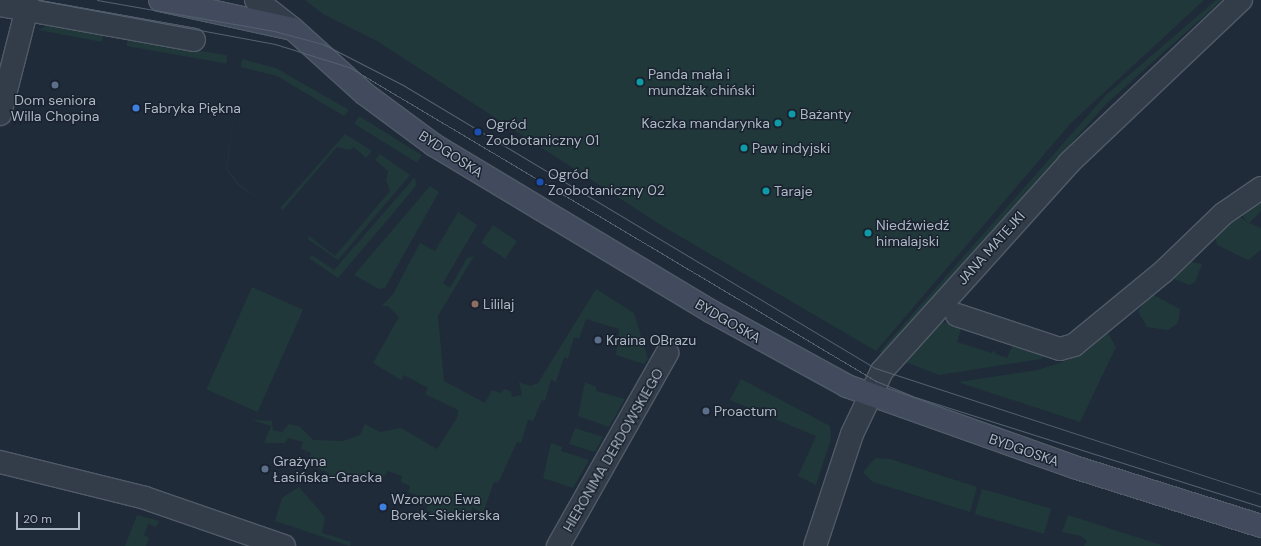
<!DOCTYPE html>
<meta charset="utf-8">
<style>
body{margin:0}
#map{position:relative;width:1261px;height:546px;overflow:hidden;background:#1f2b39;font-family:"DM Sans",sans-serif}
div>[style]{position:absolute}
.green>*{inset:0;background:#21383a;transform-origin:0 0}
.roads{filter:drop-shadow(1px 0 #505a67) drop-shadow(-1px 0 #505a67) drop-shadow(0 1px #505a67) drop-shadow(0 -1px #505a67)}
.street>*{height:22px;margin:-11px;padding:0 11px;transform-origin:11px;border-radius:11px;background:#333d4a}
.secondary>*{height:22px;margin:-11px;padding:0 11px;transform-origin:11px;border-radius:11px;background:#414b5d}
.tram>*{height:1px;margin:-0.5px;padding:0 0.5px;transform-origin:0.5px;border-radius:0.5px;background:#546171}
.dots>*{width:11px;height:11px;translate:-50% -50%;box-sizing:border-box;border:2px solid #19222e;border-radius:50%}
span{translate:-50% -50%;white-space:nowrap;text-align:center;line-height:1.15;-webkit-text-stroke:3px #19222e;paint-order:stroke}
.poi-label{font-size:14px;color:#adb7c6}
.left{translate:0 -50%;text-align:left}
.right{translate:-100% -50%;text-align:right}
.street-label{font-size:14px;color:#adb7c6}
.scale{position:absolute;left:16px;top:512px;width:64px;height:18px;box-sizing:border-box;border:2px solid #adb7c6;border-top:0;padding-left:5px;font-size:12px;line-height:14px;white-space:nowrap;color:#adb7c6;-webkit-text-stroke:3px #19222e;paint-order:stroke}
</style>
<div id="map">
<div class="green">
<i style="clip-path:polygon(305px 0,1204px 0,1071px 123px,876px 351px,664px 227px,377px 41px,323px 14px)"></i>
<i style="clip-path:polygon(1216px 0,1222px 0,1107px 103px,883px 354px,880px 351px,1106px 95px)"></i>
<i style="clip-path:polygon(52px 24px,104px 33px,102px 42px,38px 30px)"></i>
<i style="left:128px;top:38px;width:101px;height:8px;rotate:10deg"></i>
<i style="clip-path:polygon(242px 59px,276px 68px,349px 110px,344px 116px,277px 76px,241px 67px)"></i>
<i style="clip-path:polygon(235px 109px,227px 169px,240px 185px,262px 201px,239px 186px,226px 169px)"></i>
<i style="left:359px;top:116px;width:74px;height:9px;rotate:32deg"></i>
<i style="clip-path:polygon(345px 134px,372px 151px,366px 158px,354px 147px,350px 150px,337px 147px,283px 210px,280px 208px)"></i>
<i style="clip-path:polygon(380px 154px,410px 175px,338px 260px,308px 239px,309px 236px,335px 256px,390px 191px,386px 180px,388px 171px,375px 160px)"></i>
<i style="clip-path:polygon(415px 177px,416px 185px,406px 198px,338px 278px,309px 258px,312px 255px,334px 270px)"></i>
<i style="clip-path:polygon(430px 186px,439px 192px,385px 288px,379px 289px,354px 275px)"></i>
<i style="clip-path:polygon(1261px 198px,1261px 211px,1249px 223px,1261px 228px,1261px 250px,1248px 260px,1217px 245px,1215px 234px,1236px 214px,1248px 223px,1239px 211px)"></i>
<i style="clip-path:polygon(458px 212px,477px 225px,443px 283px,450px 288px,467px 258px,474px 256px,438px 316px,444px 381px,485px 403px,492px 390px,501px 393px,504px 389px,511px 391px,512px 397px,522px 395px,519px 382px,530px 386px,538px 383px,596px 289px,634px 313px,648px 359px,644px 364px,616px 355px,619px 329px,586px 319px,579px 339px,574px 337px,568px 359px,564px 357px,556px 382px,551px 380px,545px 401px,542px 400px,533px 421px,528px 420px,521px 443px,517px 442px,498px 483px,494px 482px,483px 513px,472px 507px,470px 515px,459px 511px,457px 517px,449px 512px,445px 521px,426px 514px,428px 506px,418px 503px,419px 496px,408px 492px,410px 486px,401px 482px,402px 476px,388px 471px,384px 477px,373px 473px,371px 479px,361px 476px,358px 482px,349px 478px,347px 483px,327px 478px,329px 473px,317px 468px,320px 461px,309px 458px,311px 453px,301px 449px,303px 442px,288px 438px,285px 443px,264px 443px,271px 426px,252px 420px,272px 421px,273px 430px,282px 432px,289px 424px,299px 426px,313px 440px,343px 441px,360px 435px,365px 424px,380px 432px,401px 428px,437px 449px,457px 418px,458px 410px,425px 394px,428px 388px,404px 375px,401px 380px,373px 363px,399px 317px,388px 306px,382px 306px,393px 294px,420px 243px,435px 251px)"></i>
<i style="left:493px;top:225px;width:29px;height:21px;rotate:34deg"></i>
<i style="clip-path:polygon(1191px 262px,1202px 264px,1195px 282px,1190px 285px,1171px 278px)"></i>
<i style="left:252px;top:287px;width:56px;height:112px;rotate:24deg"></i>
<i style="clip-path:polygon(1150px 293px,1180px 309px,1178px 323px,1168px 330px,1147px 327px,1138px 312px)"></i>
<i style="clip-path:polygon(936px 321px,962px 325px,957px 342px,992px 353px,994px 350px,996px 354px,1007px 358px,1013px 344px,1051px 353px,1041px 359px,939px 375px,903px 361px)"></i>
<i style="clip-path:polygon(1107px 332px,1116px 347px,1080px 422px,958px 382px,1038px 370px,1063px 362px)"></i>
<i style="clip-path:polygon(741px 379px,830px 426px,831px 439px,816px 485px,798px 476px,816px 436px,730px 400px)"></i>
<i style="clip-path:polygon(585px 382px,596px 387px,596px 391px,625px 399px,609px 427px,578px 416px)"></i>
<i style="clip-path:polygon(575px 428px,603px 437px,595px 452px,569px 444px)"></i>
<i style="clip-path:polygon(551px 443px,562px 447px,561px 451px,589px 460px,573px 488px,543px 478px)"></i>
<i style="clip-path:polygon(875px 458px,890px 459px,977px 487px,970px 512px,873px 482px,863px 472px)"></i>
<i style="clip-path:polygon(299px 487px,325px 517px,322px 533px,351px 542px,350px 546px,275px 521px,282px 498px)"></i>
<i style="left:982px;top:489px;width:72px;height:26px;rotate:16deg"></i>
<i style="clip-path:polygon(137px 515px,159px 521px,156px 527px,148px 524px,144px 535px,149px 538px,146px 546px,125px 546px)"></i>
<i style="clip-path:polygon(1068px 515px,1164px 546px,1084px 546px,1087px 541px,1081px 536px,1062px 532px)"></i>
</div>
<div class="roads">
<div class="street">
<i style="left:256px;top:0;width:47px;rotate:38.1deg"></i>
<i style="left:0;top:5px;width:197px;rotate:10.2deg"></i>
<i style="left:0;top:114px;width:118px;rotate:-75.7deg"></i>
<i style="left:957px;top:315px;width:108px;rotate:18.3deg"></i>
<i style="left:1060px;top:349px;width:15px;rotate:-16deg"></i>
<i style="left:1074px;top:345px;width:115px;rotate:-39.4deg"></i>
<i style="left:1163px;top:272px;width:83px;rotate:-44deg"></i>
<i style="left:1223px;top:214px;width:46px;rotate:-34.4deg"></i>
<i style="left:0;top:462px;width:149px;rotate:13.9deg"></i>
<i style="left:145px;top:498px;width:147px;rotate:19.1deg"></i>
<i style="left:558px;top:546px;width:222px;rotate:-60.5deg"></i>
<i style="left:815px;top:546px;width:118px;rotate:-71.7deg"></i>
<i style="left:852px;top:434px;width:70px;rotate:-64.5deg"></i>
<i style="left:882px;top:371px;width:280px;rotate:-48deg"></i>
<i style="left:1069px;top:163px;width:237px;rotate:-43.5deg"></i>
</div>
<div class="secondary">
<i style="left:160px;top:0;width:136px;rotate:12.3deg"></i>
<i style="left:293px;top:29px;width:97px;rotate:42.1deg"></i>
<i style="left:365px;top:94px;width:86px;rotate:36.5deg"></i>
<i style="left:434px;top:145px;width:324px;rotate:31deg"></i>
<i style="left:712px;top:312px;width:154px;rotate:28.7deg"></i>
<i style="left:847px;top:386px;width:241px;rotate:19.6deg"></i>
<i style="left:1074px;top:467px;width:196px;rotate:17.5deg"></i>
</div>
</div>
<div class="tram">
<i style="left:38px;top:0;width:241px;rotate:10.5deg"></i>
<i style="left:275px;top:44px;width:77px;rotate:17.3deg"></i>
<i style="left:349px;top:67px;width:613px;rotate:30.79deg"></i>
<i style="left:876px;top:381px;width:42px;rotate:22.3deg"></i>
<i style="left:915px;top:397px;width:363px;rotate:17.6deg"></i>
<i style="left:97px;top:0;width:180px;rotate:9.9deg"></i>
<i style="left:274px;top:31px;width:51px;rotate:14.9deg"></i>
<i style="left:323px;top:44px;width:90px;rotate:27.1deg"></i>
<i style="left:403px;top:85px;width:550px;rotate:30.95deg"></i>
<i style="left:875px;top:368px;width:406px;rotate:18.1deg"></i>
</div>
<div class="dots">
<i style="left:640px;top:82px;background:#0f9aa8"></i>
<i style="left:55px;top:85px;background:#5c6f8a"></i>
<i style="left:136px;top:108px;background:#3f7fe0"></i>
<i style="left:792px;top:114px;background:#0f9aa8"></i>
<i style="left:778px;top:123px;background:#0f9aa8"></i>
<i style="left:478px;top:132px;background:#1a4fb4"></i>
<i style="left:744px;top:148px;background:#0f9aa8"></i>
<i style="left:540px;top:182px;background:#1a4fb4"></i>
<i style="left:766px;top:191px;background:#0f9aa8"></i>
<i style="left:868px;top:233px;background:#0f9aa8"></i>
<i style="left:475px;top:304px;background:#8d6e63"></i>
<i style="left:598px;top:340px;background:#5c6f8a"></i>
<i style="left:706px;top:411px;background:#5c6f8a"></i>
<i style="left:265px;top:469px;background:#5c6f8a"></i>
<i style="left:383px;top:507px;background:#3f7fe0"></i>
</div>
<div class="poi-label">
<span class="left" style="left:648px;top:82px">Panda mała i<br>mundżak chiński</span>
<span style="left:55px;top:108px">Dom seniora<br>Willa Chopina</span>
<span class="left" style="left:144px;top:108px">Fabryka Piękna</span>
<span class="left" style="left:800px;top:114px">Bażanty</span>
<span class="right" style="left:770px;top:123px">Kaczka mandarynka</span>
<span class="left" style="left:486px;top:132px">Ogród<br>Zoobotaniczny 01</span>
<span class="left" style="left:752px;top:148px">Paw indyjski</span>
<span class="left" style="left:548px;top:182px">Ogród<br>Zoobotaniczny 02</span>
<span class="left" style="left:774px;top:191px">Taraje</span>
<span class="left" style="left:876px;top:233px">Niedźwiedź<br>himalajski</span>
<span class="left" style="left:483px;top:304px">Lililaj</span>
<span class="left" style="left:606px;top:340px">Kraina OBrazu</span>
<span class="left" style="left:714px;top:411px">Proactum</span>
<span class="left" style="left:273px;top:469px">Grażyna<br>Łasińska-Gracka</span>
<span class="left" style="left:391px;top:507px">Wzorowo Ewa<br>Borek-Siekierska</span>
</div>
<div class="street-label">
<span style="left:451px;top:154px;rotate:33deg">BYDGOSKA</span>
<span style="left:991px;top:248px;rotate:-48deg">JANA MATEJKI</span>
<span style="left:728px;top:321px;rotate:30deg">BYDGOSKA</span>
<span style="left:613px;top:450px;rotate:-60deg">HIERONIMA DERDOWSKIEGO</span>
<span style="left:1024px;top:450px;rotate:19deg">BYDGOSKA</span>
</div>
<div class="scale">20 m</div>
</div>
